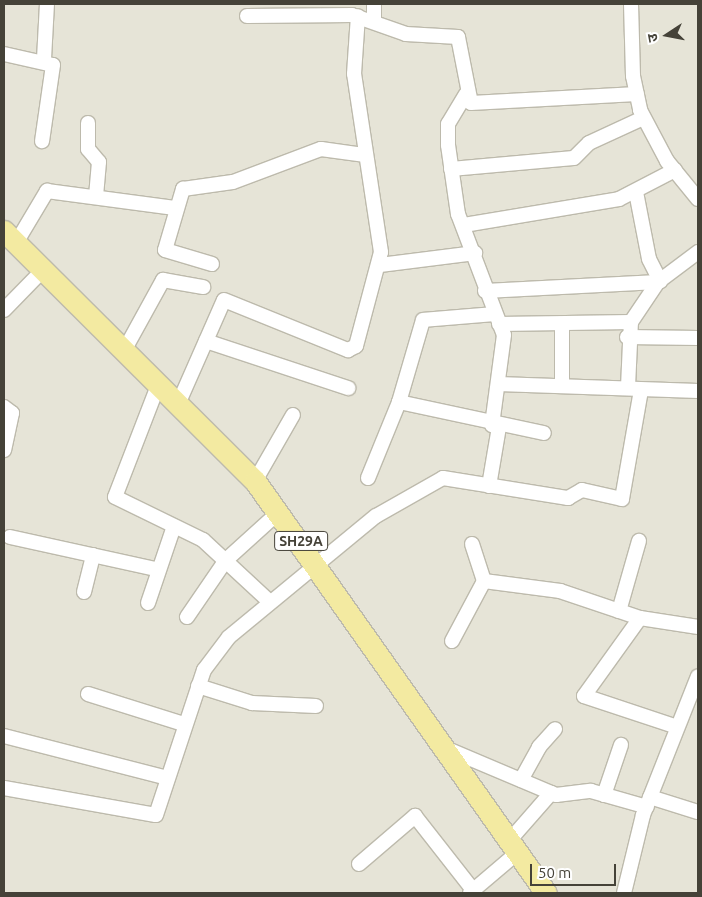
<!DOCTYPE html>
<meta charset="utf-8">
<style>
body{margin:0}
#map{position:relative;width:702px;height:897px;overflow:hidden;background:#f2f1e8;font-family:Ubuntu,"Noto Sans Devanagari",sans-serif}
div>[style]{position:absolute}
.residential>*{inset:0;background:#e6e4d7;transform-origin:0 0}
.roads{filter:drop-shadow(1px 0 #bdbaac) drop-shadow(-1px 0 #bdbaac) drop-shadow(0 1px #bdbaac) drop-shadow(0 -1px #bdbaac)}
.minor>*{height:14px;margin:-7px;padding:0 7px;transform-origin:7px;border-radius:7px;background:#fff}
.primary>*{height:21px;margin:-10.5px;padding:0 10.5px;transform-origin:10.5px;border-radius:10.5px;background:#f3eaa1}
span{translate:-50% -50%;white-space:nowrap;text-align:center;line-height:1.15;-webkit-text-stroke:5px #fff;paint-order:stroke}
.shield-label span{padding:1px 4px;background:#fff;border:1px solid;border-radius:4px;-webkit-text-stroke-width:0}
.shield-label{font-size:14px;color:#454238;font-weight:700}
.frame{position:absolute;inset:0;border:5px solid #454238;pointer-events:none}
.north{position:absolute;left:642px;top:10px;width:50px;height:50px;-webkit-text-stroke:4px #fff;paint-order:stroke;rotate:259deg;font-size:14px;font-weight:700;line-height:20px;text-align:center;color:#454238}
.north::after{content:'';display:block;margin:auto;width:18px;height:22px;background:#454238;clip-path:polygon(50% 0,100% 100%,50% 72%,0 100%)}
.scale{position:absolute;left:530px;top:864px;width:86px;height:22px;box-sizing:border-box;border:2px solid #454238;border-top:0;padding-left:6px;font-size:15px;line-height:18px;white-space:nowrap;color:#454238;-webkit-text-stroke:4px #fff;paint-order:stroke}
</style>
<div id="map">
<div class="residential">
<i style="left:4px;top:4px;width:694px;height:889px"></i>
</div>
<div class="roads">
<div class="minor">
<i style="left:374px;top:4px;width:17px;rotate:90deg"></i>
<i style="left:631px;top:4px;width:72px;rotate:88.4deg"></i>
<i style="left:633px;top:76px;width:35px;rotate:78deg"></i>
<i style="left:640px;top:110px;width:58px;rotate:62.1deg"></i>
<i style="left:667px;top:161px;width:49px;rotate:50.8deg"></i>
<i style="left:247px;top:16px;width:105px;rotate:-0.5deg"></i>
<i style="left:352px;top:15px;width:57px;rotate:19.4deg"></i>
<i style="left:406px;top:34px;width:52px;rotate:3.3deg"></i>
<i style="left:458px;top:37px;width:67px;rotate:78.9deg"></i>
<i style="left:471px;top:103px;width:166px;rotate:-3.1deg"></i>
<i style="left:4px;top:54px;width:50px;rotate:12.7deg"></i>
<i style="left:53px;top:65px;width:77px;rotate:98.2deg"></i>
<i style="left:44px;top:59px;width:55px;rotate:-86.9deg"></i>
<i style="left:466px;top:94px;width:35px;rotate:121deg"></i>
<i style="left:448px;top:124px;width:21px;rotate:90deg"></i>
<i style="left:448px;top:145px;width:70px;rotate:81.8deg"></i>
<i style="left:458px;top:214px;width:129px;rotate:69.2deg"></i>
<i style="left:504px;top:335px;width:91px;rotate:97.6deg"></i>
<i style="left:88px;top:123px;width:26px;rotate:90deg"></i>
<i style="left:88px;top:149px;width:17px;rotate:50deg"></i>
<i style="left:99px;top:162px;width:32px;rotate:95deg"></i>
<i style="left:451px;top:169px;width:123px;rotate:-5.1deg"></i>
<i style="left:574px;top:158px;width:21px;rotate:-45deg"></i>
<i style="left:589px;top:143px;width:60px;rotate:-24.8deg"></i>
<i style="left:636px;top:192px;width:68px;rotate:79deg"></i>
<i style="left:649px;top:259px;width:25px;rotate:63deg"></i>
<i style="left:464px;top:225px;width:157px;rotate:-9.5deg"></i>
<i style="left:619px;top:199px;width:63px;rotate:-27.4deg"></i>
<i style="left:16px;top:243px;width:61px;rotate:-59.2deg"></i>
<i style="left:47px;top:191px;width:129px;rotate:7.6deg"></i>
<i style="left:212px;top:264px;width:49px;rotate:-163.4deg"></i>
<i style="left:165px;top:250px;width:64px;rotate:-73.6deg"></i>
<i style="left:183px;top:189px;width:50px;rotate:-8deg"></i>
<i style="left:233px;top:182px;width:94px;rotate:-20.6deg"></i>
<i style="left:321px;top:149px;width:43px;rotate:7.9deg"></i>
<i style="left:380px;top:265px;width:96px;rotate:-7.2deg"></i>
<i style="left:485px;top:291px;width:173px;rotate:-3deg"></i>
<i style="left:4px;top:310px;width:56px;rotate:-45.7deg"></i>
<i style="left:499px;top:324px;width:132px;rotate:-0.9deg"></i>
<i style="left:627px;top:337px;width:71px;rotate:0.8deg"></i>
<i style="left:206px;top:341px;width:150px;rotate:18.3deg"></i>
<i style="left:125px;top:349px;width:79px;rotate:-61.2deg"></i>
<i style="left:163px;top:280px;width:41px;rotate:9.9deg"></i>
<i style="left:159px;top:383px;width:122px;rotate:111.1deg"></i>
<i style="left:115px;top:497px;width:98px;rotate:26deg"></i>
<i style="left:203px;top:540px;width:91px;rotate:42.8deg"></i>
<i style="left:498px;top:384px;width:200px;rotate:2deg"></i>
<i style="left:562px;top:384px;width:59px;rotate:-90deg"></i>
<i style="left:628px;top:387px;width:65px;rotate:-87.4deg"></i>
<i style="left:631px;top:322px;width:48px;rotate:-56deg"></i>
<i style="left:658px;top:282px;width:50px;rotate:-36.9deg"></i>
<i style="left:179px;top:402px;width:111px;rotate:-66.2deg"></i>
<i style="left:224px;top:300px;width:134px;rotate:22deg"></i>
<i style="left:348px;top:350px;width:9px;rotate:-27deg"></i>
<i style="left:356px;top:346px;width:97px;rotate:-75.1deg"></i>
<i style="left:381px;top:252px;width:180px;rotate:-98.6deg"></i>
<i style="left:354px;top:74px;width:58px;rotate:-86.1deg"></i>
<i style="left:399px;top:402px;width:148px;rotate:12.1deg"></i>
<i style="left:4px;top:407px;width:10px;rotate:37deg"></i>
<i style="left:12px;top:413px;width:38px;rotate:102deg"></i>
<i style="left:368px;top:478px;width:82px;rotate:-67.8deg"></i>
<i style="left:399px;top:402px;width:85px;rotate:-73.7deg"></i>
<i style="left:423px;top:320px;width:71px;rotate:-4.8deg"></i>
<i style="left:255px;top:481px;width:76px;rotate:-60.1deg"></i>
<i style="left:489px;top:486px;width:60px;rotate:-80.4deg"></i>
<i style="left:10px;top:537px;width:149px;rotate:12.4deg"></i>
<i style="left:472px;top:544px;width:39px;rotate:72deg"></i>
<i style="left:484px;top:581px;width:77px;rotate:7.5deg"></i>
<i style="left:560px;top:591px;width:84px;rotate:18.6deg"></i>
<i style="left:640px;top:618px;width:59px;rotate:8.8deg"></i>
<i style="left:84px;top:592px;width:38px;rotate:-76deg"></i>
<i style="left:148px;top:603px;width:81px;rotate:-71.3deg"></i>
<i style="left:619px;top:611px;width:73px;rotate:-74.1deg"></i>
<i style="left:187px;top:617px;width:69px;rotate:-55.6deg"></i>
<i style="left:226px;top:560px;width:73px;rotate:-42.2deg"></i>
<i style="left:640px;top:618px;width:96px;rotate:125.7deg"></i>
<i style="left:584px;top:696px;width:98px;rotate:18.4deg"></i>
<i style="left:452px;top:641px;width:68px;rotate:-61.9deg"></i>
<i style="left:198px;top:686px;width:57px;rotate:17.5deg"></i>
<i style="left:252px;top:703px;width:64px;rotate:2.7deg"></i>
<i style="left:88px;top:694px;width:101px;rotate:17.4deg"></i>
<i style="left:4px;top:736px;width:169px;rotate:14.4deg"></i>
<i style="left:445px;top:748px;width:121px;rotate:22.9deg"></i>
<i style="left:556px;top:795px;width:35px;rotate:-7deg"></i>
<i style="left:591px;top:791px;width:58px;rotate:15.9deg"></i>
<i style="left:521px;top:780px;width:38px;rotate:-61deg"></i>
<i style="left:539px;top:747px;width:24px;rotate:-48deg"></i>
<i style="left:4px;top:788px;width:154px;rotate:10.1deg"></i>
<i style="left:156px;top:815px;width:153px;rotate:-71.7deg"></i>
<i style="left:204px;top:670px;width:41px;rotate:-52.9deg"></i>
<i style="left:229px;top:637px;width:190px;rotate:-39.5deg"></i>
<i style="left:376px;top:516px;width:77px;rotate:-29.6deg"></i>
<i style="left:443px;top:478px;width:127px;rotate:9.1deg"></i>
<i style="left:568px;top:498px;width:16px;rotate:-30deg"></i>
<i style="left:582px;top:490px;width:41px;rotate:12.7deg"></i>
<i style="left:622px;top:499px;width:111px;rotate:-80.1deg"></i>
<i style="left:604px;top:795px;width:53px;rotate:-71.2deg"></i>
<i style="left:650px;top:797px;width:50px;rotate:17.4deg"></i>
<i style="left:509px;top:841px;width:64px;rotate:-48.8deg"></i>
<i style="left:359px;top:864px;width:74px;rotate:-40.6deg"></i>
<i style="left:415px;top:816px;width:94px;rotate:51.9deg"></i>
<i style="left:470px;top:893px;width:62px;rotate:-40.4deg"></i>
<i style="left:624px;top:893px;width:80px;rotate:-76.3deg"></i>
<i style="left:643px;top:815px;width:149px;rotate:-68.4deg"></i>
</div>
<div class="primary">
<i style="left:4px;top:231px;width:354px;rotate:44.9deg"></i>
<i style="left:255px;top:481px;width:504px;rotate:54.77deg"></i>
</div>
</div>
<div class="shield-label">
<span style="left:301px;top:541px">SH29A</span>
</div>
<div class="frame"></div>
<div class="north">उ</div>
<div class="scale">50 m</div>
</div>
